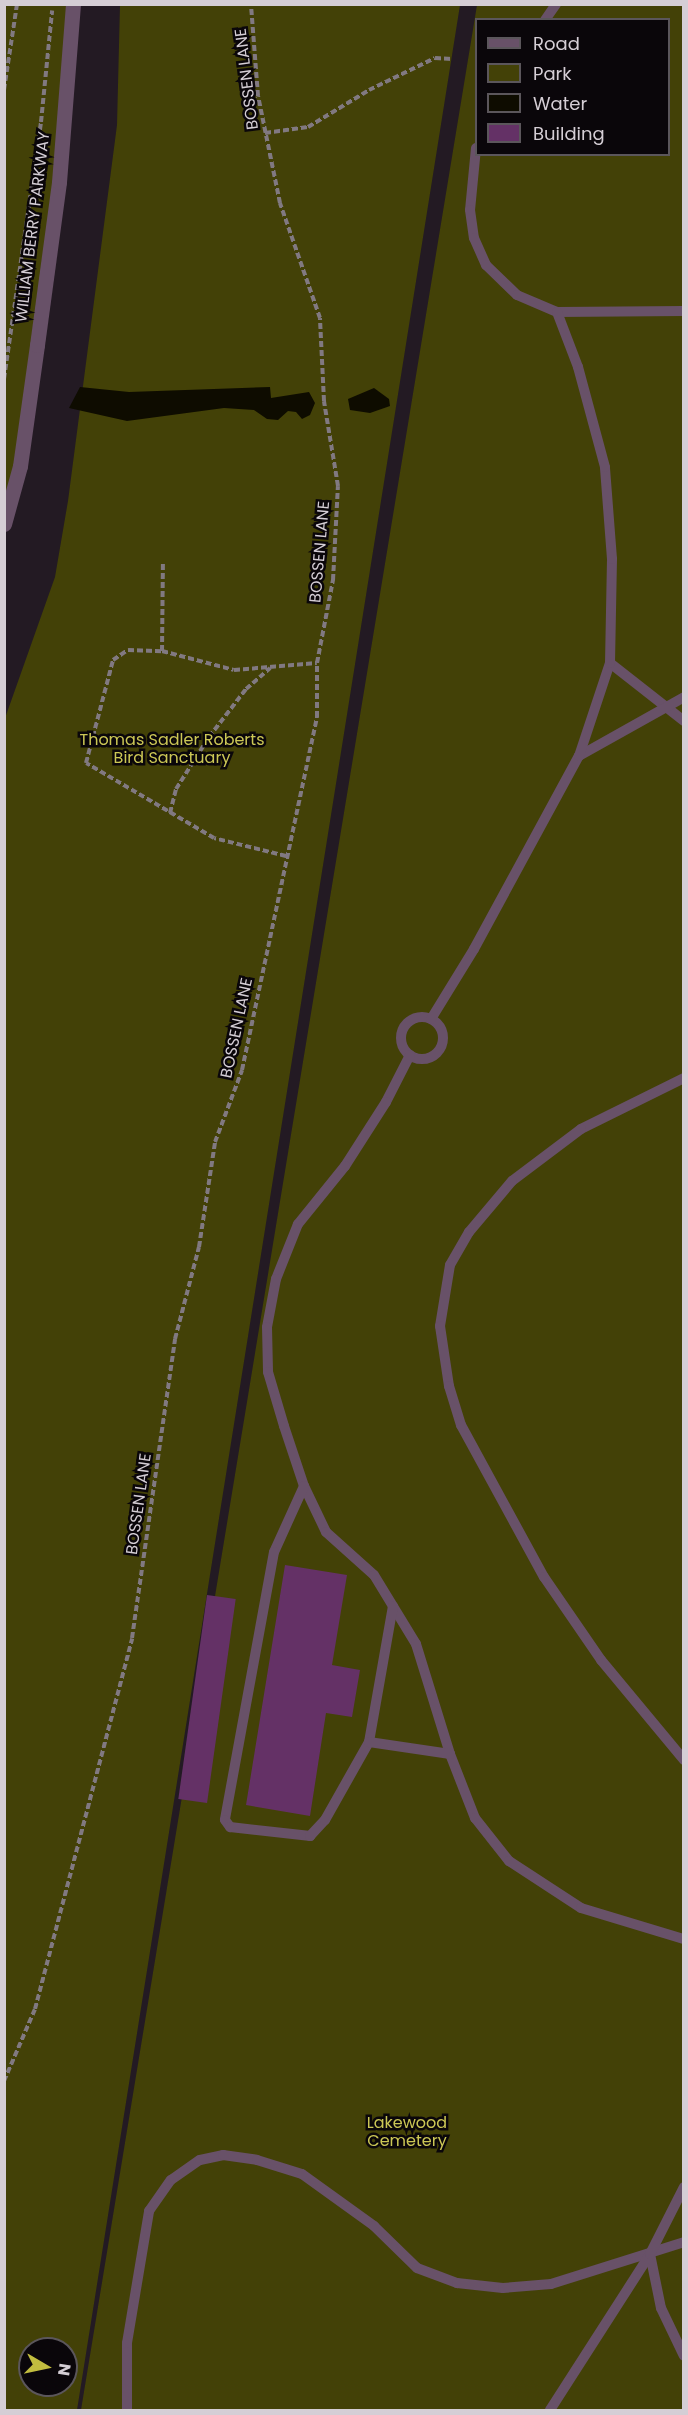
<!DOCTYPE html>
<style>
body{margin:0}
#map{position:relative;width:688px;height:2415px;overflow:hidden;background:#231a23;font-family:Poppins,sans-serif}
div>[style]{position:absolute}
.green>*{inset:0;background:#434107}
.water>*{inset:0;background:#0e0c00}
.building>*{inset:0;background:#643166;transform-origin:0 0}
.path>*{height:4px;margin-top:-2px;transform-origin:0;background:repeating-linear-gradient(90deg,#817981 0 6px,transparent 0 9px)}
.service>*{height:10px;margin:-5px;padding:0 5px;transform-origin:5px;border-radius:5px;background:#685168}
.service>.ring{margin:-5px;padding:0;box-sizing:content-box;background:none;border:10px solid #685168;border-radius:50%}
.tertiary>*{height:15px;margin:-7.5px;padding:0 7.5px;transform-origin:7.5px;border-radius:7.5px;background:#685168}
span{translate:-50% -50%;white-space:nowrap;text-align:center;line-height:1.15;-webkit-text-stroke:5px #0a060a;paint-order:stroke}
.street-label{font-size:16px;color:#d5ced5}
.park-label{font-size:16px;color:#ccc755}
.frame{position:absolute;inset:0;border:6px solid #d5ced5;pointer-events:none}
.legend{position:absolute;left:475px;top:18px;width:195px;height:138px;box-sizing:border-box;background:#0a060a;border:2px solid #5b565b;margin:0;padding:8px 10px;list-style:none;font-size:18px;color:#d5ced5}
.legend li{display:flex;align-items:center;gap:12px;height:30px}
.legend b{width:30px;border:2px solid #5b565b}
.north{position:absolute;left:18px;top:2337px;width:60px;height:60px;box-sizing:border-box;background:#0a060a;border:2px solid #5b565b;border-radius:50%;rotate:99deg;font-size:16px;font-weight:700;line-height:24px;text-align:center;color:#d5ced5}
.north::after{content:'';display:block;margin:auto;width:21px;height:27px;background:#c2bd3f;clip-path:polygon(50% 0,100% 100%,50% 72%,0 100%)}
</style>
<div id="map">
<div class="green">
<i style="clip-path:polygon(5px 5px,73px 5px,59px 182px,5px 524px)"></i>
<i style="clip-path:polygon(evenodd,120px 5px,460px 5px,77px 2410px,5px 2410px,4px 721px,55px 577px,68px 501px,117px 125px,120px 5px,30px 2349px,66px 2349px,66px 2385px,30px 2385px,30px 2349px)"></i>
<i style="clip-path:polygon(evenodd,477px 5px,683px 5px,683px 2410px,81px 2410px,477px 5px,476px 20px,668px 20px,668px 154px,476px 154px,476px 20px)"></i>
</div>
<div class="water">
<i style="clip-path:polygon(80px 387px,129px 392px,270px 387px,271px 398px,309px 392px,315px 403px,310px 415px,302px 419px,296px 412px,288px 411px,278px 420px,267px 419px,254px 410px,224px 408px,127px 421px,69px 408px)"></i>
<i style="clip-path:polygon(374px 388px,389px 399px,390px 406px,370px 413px,350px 410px,348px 399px)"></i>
</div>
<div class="building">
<i style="clip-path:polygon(285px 1565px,347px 1575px,332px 1665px,360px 1670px,352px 1717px,326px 1713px,310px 1816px,246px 1805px)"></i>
<i style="left:207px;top:1595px;width:29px;height:206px;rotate:8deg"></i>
</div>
<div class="path">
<i style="left:4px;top:90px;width:87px;rotate:-81.4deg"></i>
<i style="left:265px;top:133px;width:43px;rotate:-7.9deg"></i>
<i style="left:308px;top:127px;width:71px;rotate:-31.2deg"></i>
<i style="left:369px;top:90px;width:73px;rotate:-25.9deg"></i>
<i style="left:435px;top:58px;width:17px;rotate:3deg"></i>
<i style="left:4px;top:379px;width:260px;rotate:-81.8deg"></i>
<i style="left:41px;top:122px;width:112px;rotate:-84.3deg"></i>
<i style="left:162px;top:651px;width:89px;rotate:-89.4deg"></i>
<i style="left:170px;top:813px;width:25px;rotate:-76deg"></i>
<i style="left:176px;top:789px;width:62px;rotate:-57.6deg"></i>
<i style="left:209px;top:737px;width:61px;rotate:-52.4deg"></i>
<i style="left:246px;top:689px;width:32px;rotate:-41deg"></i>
<i style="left:286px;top:856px;width:74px;rotate:-166deg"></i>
<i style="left:214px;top:838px;width:148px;rotate:-149.6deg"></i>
<i style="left:86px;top:763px;width:106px;rotate:-75.3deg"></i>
<i style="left:113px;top:660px;width:18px;rotate:-34deg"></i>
<i style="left:128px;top:650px;width:34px;rotate:2deg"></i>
<i style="left:162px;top:651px;width:74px;rotate:14.8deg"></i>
<i style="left:234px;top:670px;width:83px;rotate:-4.8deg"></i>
<i style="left:4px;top:2081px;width:78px;rotate:-66.7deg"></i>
<i style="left:35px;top:2009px;width:383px;rotate:-75.3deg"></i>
<i style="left:132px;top:1638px;width:302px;rotate:-81.8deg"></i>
<i style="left:175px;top:1339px;width:95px;rotate:-75.4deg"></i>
<i style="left:199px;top:1247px;width:106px;rotate:-81.3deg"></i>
<i style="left:215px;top:1142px;width:77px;rotate:-69.4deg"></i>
<i style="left:242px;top:1070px;width:361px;rotate:-78deg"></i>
<i style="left:317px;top:717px;width:54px;rotate:-90deg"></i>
<i style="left:317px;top:663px;width:85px;rotate:-79.1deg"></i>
<i style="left:333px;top:580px;width:94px;rotate:-87deg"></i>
<i style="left:338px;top:486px;width:86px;rotate:-99.4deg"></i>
<i style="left:324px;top:401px;width:83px;rotate:-92.8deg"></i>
<i style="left:320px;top:318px;width:122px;rotate:-109.2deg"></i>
<i style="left:280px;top:203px;width:109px;rotate:-101.6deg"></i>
<i style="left:258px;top:96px;width:92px;rotate:-94.4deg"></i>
</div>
<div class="service">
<i style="left:545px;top:20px;width:19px;rotate:-55deg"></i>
<i style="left:476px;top:148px;width:62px;rotate:95.5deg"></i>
<i style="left:470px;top:210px;width:28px;rotate:82deg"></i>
<i style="left:474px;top:238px;width:30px;rotate:66deg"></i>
<i style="left:486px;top:265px;width:43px;rotate:44.1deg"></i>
<i style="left:517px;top:295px;width:43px;rotate:23deg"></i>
<i style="left:557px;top:312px;width:127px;rotate:-0.5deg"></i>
<i style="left:610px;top:663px;width:94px;rotate:38.1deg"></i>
<i style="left:579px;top:756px;width:120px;rotate:-29.3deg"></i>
<i class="ring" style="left:401px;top:1017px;width:32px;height:32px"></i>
<i style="left:431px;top:1019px;width:82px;rotate:-58.4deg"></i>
<i style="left:474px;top:949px;width:220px;rotate:-61.5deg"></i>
<i style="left:579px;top:756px;width:98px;rotate:-71.6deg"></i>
<i style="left:610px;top:663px;width:104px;rotate:-88.9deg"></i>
<i style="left:612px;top:559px;width:92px;rotate:-94.4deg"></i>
<i style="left:605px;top:467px;width:104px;rotate:-105.1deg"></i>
<i style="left:578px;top:367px;width:59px;rotate:-110.9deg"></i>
<i style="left:410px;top:1055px;width:53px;rotate:117.1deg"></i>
<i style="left:386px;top:1102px;width:76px;rotate:122.6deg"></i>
<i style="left:345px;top:1166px;width:75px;rotate:129deg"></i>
<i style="left:298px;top:1224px;width:59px;rotate:111.8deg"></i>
<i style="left:276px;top:1279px;width:49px;rotate:100.6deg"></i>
<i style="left:267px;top:1327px;width:45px;rotate:88.7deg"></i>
<i style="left:268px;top:1372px;width:56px;rotate:73.5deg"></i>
<i style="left:284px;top:1426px;width:63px;rotate:71.6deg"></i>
<i style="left:304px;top:1486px;width:51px;rotate:64.4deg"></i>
<i style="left:326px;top:1532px;width:64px;rotate:41.9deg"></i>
<i style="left:374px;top:1575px;width:81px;rotate:58.7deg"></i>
<i style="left:416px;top:1644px;width:115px;rotate:72.8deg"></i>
<i style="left:450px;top:1754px;width:69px;rotate:68.7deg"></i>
<i style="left:475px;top:1818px;width:55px;rotate:51.7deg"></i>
<i style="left:509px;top:1861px;width:86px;rotate:33.1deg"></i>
<i style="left:581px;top:1908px;width:108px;rotate:16.8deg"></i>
<i style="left:684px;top:1078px;width:115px;rotate:153.7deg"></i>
<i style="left:581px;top:1129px;width:86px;rotate:143deg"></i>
<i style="left:512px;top:1181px;width:67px;rotate:130.1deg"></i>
<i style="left:469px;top:1232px;width:38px;rotate:120deg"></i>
<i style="left:450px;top:1265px;width:62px;rotate:99.3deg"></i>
<i style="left:440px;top:1326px;width:61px;rotate:81.5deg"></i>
<i style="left:449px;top:1386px;width:41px;rotate:72.9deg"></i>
<i style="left:461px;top:1425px;width:173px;rotate:61.4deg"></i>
<i style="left:544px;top:1577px;width:101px;rotate:55.5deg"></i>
<i style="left:601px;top:1660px;width:130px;rotate:50.3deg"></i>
<i style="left:304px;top:1486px;width:72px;rotate:114.4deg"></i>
<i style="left:274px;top:1552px;width:272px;rotate:100.4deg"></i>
<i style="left:225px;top:1820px;width:9px;rotate:54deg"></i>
<i style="left:230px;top:1827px;width:81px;rotate:6.4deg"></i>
<i style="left:310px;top:1836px;width:22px;rotate:-47deg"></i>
<i style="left:325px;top:1820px;width:90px;rotate:-60.6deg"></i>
<i style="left:369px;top:1742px;width:138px;rotate:-80deg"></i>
<i style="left:369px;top:1742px;width:82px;rotate:8.4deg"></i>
<i style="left:650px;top:2254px;width:55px;rotate:78.5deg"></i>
<i style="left:661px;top:2308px;width:53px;rotate:64.4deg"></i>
<i style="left:127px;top:2410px;width:67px;rotate:-90deg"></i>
<i style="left:127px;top:2343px;width:134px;rotate:-80.5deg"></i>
<i style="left:149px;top:2211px;width:38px;rotate:-55deg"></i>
<i style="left:171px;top:2180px;width:35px;rotate:-35deg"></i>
<i style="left:200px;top:2160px;width:24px;rotate:-12deg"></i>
<i style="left:223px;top:2155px;width:34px;rotate:8deg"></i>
<i style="left:257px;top:2160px;width:47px;rotate:17.3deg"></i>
<i style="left:302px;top:2174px;width:89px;rotate:35.8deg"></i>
<i style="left:374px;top:2226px;width:60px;rotate:44.3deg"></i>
<i style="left:417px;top:2268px;width:43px;rotate:20.6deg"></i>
<i style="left:457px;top:2283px;width:46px;rotate:6.2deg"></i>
<i style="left:503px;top:2288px;width:48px;rotate:-4.8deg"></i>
<i style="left:551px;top:2284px;width:139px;rotate:-17.5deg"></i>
<i style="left:550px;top:2410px;width:185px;rotate:-57.3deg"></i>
<i style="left:650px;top:2254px;width:75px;rotate:-63.1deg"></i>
</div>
<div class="tertiary">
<i style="left:4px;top:524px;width:60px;rotate:-74.6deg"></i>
<i style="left:20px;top:466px;width:122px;rotate:-82deg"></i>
<i style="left:37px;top:345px;width:164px;rotate:-82.3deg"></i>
<i style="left:59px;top:182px;width:179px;rotate:-85.5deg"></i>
</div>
<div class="street-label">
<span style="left:247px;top:79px;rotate:-97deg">BOSSEN LANE</span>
<span style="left:33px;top:227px;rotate:-83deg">WILLIAM BERRY PARKWAY</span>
<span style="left:320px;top:552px;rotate:-85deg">BOSSEN LANE</span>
<span style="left:237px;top:1028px;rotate:-78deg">BOSSEN LANE</span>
<span style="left:139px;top:1504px;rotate:-82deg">BOSSEN LANE</span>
</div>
<div class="park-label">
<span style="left:172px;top:749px">Thomas Sadler Roberts<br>Bird Sanctuary</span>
<span style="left:407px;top:2132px">Lakewood<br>Cemetery</span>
</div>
<div class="frame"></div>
<ul class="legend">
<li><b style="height:8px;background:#685168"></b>Road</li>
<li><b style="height:16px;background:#434107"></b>Park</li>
<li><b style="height:16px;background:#0e0c00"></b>Water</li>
<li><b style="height:16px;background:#643166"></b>Building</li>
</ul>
<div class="north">N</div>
</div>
